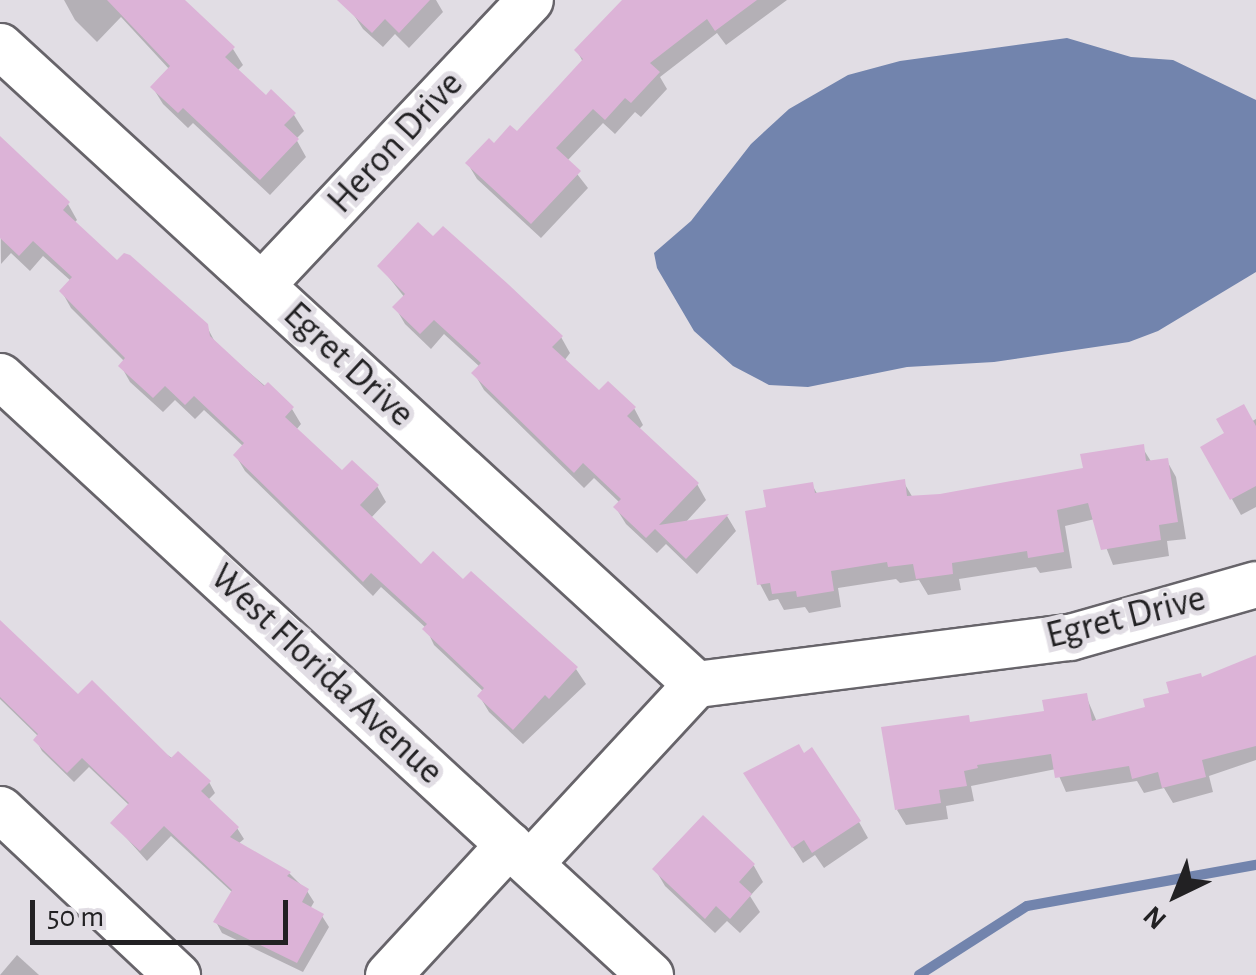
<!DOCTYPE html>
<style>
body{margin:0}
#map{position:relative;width:1256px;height:975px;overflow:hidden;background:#e1dde4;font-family:"Alegreya Sans",sans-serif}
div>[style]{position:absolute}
.water>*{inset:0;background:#7284ad}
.shadow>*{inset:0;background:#0003}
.stream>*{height:10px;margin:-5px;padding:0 5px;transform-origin:5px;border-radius:5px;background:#7284ad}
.building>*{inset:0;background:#dcb3d7}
.roads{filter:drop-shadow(2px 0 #67646a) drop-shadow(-2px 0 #67646a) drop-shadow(0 2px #67646a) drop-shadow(0 -2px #67646a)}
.minor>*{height:45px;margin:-22.5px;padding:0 22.5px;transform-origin:22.5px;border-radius:22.5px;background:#fff}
span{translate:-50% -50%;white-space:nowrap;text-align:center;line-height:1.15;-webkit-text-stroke:10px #e1dde4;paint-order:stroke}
.street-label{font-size:38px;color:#222123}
.north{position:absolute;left:1126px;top:845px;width:100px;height:100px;-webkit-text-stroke:8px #e1dde4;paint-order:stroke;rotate:223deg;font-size:28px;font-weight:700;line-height:40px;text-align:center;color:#222123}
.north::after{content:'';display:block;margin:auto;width:35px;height:45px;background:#222123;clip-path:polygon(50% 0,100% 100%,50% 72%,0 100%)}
.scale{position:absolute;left:30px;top:900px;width:258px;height:45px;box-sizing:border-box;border:5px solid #222123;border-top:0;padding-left:12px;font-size:30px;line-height:35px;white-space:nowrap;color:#222123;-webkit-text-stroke:8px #e1dde4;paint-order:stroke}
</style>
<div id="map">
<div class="water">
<i style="clip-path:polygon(1067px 38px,1131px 57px,1173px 60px,1256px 100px,1256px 272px,1158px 331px,1129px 342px,994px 362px,907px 367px,808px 387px,769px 385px,733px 366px,694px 331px,657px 268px,654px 253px,691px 221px,751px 144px,789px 109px,848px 75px,900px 61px)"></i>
</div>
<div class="shadow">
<i style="clip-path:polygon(64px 0,181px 0,233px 49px,243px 65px,237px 71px,266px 98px,271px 93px,294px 115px,304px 131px,296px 139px,306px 157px,270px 195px,193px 123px,188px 128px,163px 104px,153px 88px,170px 70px,121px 17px,97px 42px,75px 20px)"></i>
<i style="clip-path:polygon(344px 0,436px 0,443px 12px,409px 48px,395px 34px,383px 47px,363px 29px)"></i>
<i style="clip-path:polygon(625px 0,787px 0,726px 45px,717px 33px,660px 77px,667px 89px,641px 117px,635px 112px,615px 134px,603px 123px,567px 161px,588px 188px,541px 238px,477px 179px,468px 164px,517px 134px,583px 62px,577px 51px)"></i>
<i style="clip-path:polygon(0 140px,68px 204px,77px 220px,74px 223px,117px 264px,206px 325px,216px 344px,292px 409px,301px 424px,296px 430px,342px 474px,377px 486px,386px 502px,370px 519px,421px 567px,463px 583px,471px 575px,576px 669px,586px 684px,523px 744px,489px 712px,480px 697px,484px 692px,434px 645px,426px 628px,381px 587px,373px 596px,245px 471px,236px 456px,244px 447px,204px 410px,195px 419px,175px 400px,163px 412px,130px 382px,121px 366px,125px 362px,71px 308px,62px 292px,71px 281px,43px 256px,30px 271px,11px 253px,1px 264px)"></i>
<i style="clip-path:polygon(380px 266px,561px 337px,570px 353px,564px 361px,599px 394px,634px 408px,643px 425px,638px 430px,697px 484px,706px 500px,685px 523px,727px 516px,736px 531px,697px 574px,666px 544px,657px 553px,626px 524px,616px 508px,620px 503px,594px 478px,584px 488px,484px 390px,474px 373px,480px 367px,444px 334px,431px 349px,405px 324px,395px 307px,405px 298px)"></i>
<i style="clip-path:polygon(1256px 419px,1256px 507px,1241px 515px,1203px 448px)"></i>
<i style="clip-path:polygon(1142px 447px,1152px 463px,1167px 461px,1176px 477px,1186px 539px,1167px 541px,1169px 556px,1113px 565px,1095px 519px,1065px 526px,1072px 568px,1040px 573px,1036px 567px,959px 579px,961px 590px,928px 595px,919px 580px,900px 583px,896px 579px,838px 588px,841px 607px,809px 613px,805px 607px,784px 610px,778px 599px,769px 601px,760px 584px,769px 509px,812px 485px,818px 495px,903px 481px,913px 498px,940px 496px,1086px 470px)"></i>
<i style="clip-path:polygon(0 624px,78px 697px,209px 782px,215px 793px,208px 800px,237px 828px,244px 839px,238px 844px,289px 873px,307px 891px,314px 902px,310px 909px,322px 916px,329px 927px,303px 972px,222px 933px,216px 922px,233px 893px,171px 836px,147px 861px,113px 823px,130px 806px,89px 767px,74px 782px,42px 751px,36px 740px,39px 737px,0 699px)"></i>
<i style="clip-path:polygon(1256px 658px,1256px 760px,1209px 776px,1213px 792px,1173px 803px,1164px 788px,1144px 793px,1137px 781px,1066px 792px,1056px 769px,971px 786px,974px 801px,946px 806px,948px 819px,906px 825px,897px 810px,971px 724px,1047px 713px,1086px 696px,1097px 722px,1148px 708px)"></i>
<i style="clip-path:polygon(756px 790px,859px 822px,868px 838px,824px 868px,815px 855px,803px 863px)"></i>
<i style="clip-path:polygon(703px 818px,754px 866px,763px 882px,750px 896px,760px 912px,740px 933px,727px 921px,715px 933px,665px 886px,655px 869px)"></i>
<i style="clip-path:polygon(17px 955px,39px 975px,0 975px)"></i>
</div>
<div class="stream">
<i style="left:919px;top:975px;width:128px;rotate:-32.6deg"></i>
<i style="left:1027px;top:906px;width:233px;rotate:-10.2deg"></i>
</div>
<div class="building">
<i style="clip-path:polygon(107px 0,185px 0,235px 47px,225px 57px,266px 95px,271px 89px,296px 113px,284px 125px,299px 139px,260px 180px,183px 108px,178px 113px,150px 87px,170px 66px)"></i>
<i style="clip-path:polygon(337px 0,430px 0,399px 33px,385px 19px,372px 33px)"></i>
<i style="clip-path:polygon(622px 0,757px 0,715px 31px,707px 19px,650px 63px,660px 72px,631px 103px,625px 98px,605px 120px,593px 109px,556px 148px,581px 171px,531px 224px,465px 163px,489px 138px,494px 143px,510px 125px,517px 131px,583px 59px,574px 50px)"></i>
<i style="clip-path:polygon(0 136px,70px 202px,63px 210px,117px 260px,124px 253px,130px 255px,208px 324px,210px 336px,264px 386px,268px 382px,294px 407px,285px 417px,342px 470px,352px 460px,379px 485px,360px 505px,421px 564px,433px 551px,463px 579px,471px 571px,578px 667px,549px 699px,545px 695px,513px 730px,477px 696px,484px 688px,422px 629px,427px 624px,371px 573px,363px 582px,233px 455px,244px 443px,194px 396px,185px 405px,165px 386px,153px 398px,118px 366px,125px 358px,59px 291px,72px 277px,33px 241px,19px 256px,0 238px)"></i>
<i style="clip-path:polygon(418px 222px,433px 236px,443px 226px,508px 284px,563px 336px,552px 347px,599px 390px,608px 381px,636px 407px,627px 416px,699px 483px,659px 525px,729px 514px,686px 559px,655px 529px,646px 538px,613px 507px,621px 499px,583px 463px,574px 473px,471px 373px,481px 363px,434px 320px,420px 334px,392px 307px,405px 294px,377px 266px)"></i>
<i style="clip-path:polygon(1244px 404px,1256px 426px,1256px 486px,1230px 500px,1200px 447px,1224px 433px,1216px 419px)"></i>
<i style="clip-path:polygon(1144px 444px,1146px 461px,1168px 458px,1178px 522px,1159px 525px,1161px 540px,1101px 550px,1088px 503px,1057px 510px,1064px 552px,1028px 558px,1027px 551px,952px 563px,953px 574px,916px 579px,913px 564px,888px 567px,887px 562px,831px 571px,834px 591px,797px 597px,796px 591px,772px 594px,770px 583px,757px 585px,745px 511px,766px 507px,763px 490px,813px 482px,815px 493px,905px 479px,907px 496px,940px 494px,1083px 468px,1080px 454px)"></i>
<i style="clip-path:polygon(0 620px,78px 694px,92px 680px,171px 758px,178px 751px,211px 781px,201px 791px,239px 827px,230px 837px,291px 872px,287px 876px,309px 889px,302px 902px,324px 914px,297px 963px,213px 922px,232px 890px,164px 826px,140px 851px,110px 823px,129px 803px,82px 758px,67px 773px,33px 740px,38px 734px,0 697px)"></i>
<i style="clip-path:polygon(1256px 655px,1256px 746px,1202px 760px,1206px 777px,1162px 788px,1158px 772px,1132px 779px,1129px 766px,1055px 778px,1051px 754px,977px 765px,978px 768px,964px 771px,967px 786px,939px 790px,941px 803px,895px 810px,881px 727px,969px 715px,970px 722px,1044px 711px,1042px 700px,1087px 693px,1092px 721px,1145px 707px,1143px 699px,1169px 693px,1166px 682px,1201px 673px,1202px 677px)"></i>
<i style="clip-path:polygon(799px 744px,804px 753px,812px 747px,861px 821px,812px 853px,804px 840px,792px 848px,743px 773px)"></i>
<i style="clip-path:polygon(703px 815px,755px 864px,739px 882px,752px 894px,730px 919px,716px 906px,705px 919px,652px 869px)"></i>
</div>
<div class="roads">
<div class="minor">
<i style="left:0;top:46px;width:944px;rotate:42.51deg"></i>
<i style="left:696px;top:684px;width:377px;rotate:-7.2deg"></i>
<i style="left:1070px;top:637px;width:193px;rotate:-15.9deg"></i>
<i style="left:261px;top:285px;width:392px;rotate:-46.7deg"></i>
<i style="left:0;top:376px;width:884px;rotate:42.66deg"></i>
<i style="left:0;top:809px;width:243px;rotate:43.2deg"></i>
<i style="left:530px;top:863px;width:244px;rotate:-47.2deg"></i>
<i style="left:388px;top:975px;width:178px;rotate:-47.3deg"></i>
</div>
</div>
<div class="street-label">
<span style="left:396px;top:143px;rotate:-47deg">Heron Drive</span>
<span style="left:348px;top:365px;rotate:43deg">Egret Drive</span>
<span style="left:1126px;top:618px;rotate:-14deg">Egret Drive</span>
<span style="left:326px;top:675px;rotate:43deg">West Florida Avenue</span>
</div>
<div class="north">N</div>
<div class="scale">50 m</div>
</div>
